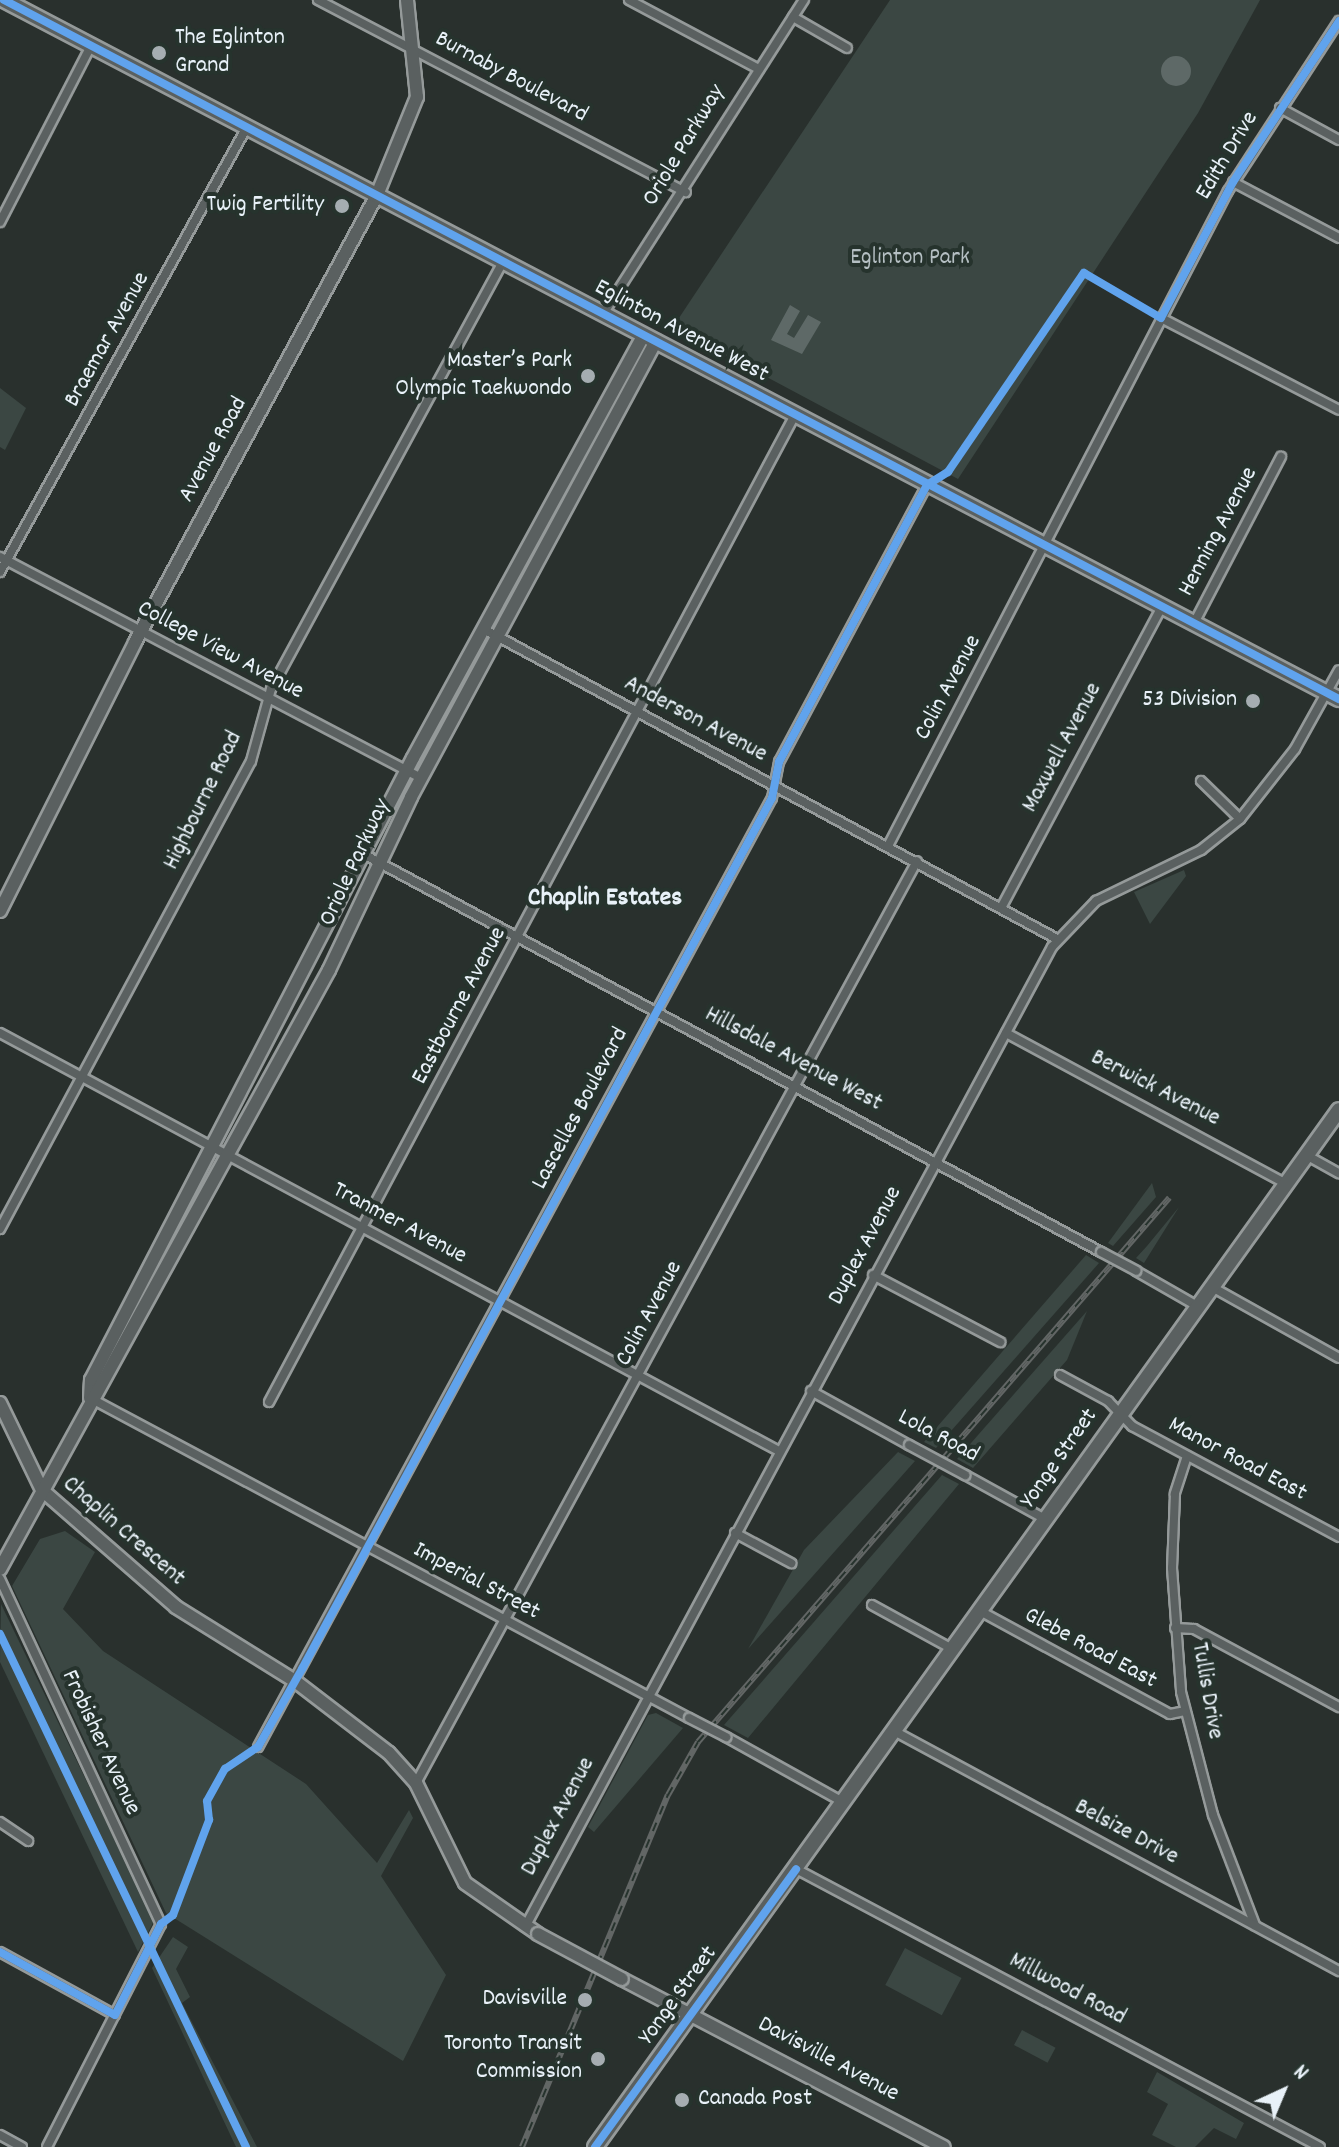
<!DOCTYPE html>
<meta charset="utf-8">
<style>
body{margin:0}
#map{position:relative;width:1339px;height:2147px;overflow:hidden;background:#29302d;font-family:Dekko,sans-serif}
div>[style]{position:absolute}
.green>*{inset:0;background:#3b4743;transform-origin:0 0}
.water>*{inset:0;background:#5e6967}
.round{border-radius:50%}
.roads{filter:drop-shadow(2px 0 #959a9a) drop-shadow(-2px 0 #959a9a) drop-shadow(0 2px #959a9a) drop-shadow(0 -2px #959a9a)}
.street>*{height:8px;margin:-4px;padding:0 4px;transform-origin:4px;border-radius:4px;background:#5a6060}
.secondary>*{height:12px;margin:-6px;padding:0 6px;transform-origin:6px;border-radius:6px;background:#5a6060}
.primary>*{height:14px;margin:-7px;padding:0 7px;transform-origin:7px;border-radius:7px;background:#5a6060}
.rail>*{height:6px;margin-top:-3px;transform-origin:0;background:repeating-linear-gradient(90deg,#26332d 0 9px,#626665 0 18px);box-sizing:border-box;border-block:2px solid #626665}
.bridges{filter:drop-shadow(2px 0 #959a9a) drop-shadow(-2px 0 #959a9a) drop-shadow(0 2px #959a9a) drop-shadow(0 -2px #959a9a)}
.street-bridge>*{height:8px;margin:-4px;padding:0 4px;transform-origin:4px;border-radius:4px;background:#5a6060}
.secondary-bridge>*{height:12px;margin:-6px;padding:0 6px;transform-origin:6px;border-radius:6px;background:#5a6060}
.cycleway>*{height:8px;margin:-4px;padding:0 4px;transform-origin:4px;border-radius:4px;background:#60a3ed}
.dots>*{width:22px;height:22px;translate:-50% -50%;box-sizing:border-box;border:4px solid #26332d;border-radius:50%}
span{translate:-50% -50%;white-space:nowrap;text-align:center;line-height:1.15;-webkit-text-stroke:8px #26332d;paint-order:stroke}
.poi-label{font-size:24px;color:#e8f1f8}
.left{translate:0 -50%;text-align:left}
.right{translate:-100% -50%;text-align:right}
.street-label{font-size:24px;color:#e8f1f8}
.park-label{font-size:24px;color:#b5bfc3}
.neighbourhood-label{font-size:26px;color:#e8f1f8;font-weight:700}
.north{position:absolute;left:1243px;top:2051px;width:80px;height:80px;-webkit-text-stroke:6px #26332d;paint-order:stroke;rotate:44deg;font-size:22px;font-weight:700;line-height:32px;text-align:center;color:#e8f1f8}
.north::after{content:'';display:block;margin:auto;width:28px;height:36px;background:#e8f1f8;clip-path:polygon(50% 0,100% 100%,50% 72%,0 100%)}
</style>
<div id="map">
<div class="green">
<i style="clip-path:polygon(890px 0,1260px 0,1198px 113px,958px 479px,673px 327px)"></i>
<i style="clip-path:polygon(0 388px,26px 408px,5px 450px,0 447px)"></i>
<i style="clip-path:polygon(1184px 870px,1186px 876px,1150px 924px,1134px 892px)"></i>
<i style="clip-path:polygon(1152px 1183px,1156px 1197px,1113px 1246px,1108px 1243px)"></i>
<i style="clip-path:polygon(1179px 1207px,1144px 1263px,1136px 1258px,1147px 1246px)"></i>
<i style="clip-path:polygon(1086px 1255px,1099px 1263px,936px 1448px,924px 1442px)"></i>
<i style="clip-path:polygon(1087px 1311px,1067px 1360px,973px 1468px,957px 1459px)"></i>
<i style="clip-path:polygon(898px 1452px,915px 1461px,748px 1649px,804px 1550px)"></i>
<i style="clip-path:polygon(942px 1475px,959px 1484px,748px 1738px,724px 1725px)"></i>
<i style="clip-path:polygon(65px 1531px,95px 1552px,63px 1609px,103px 1651px,306px 1784px,377px 1863px,409px 1810px,413px 1818px,381px 1876px,446px 1975px,403px 2061px,166px 1913px,12px 1586px,40px 1539px)"></i>
<i style="clip-path:polygon(1px 1604px,154px 1921px,138px 1952px,0 1662px)"></i>
<i style="clip-path:polygon(656px 1713px,683px 1728px,594px 1832px,588px 1827px,648px 1715px)"></i>
<i style="clip-path:polygon(173px 1937px,188px 1947px,176px 1969px,190px 1997px,182px 2003px,257px 2147px,236px 2147px,152px 1968px)"></i>
<i style="left:905px;top:1948px;width:64px;height:42px;rotate:28deg"></i>
<i style="left:1022px;top:2030px;width:38px;height:17px;rotate:28deg"></i>
<i style="clip-path:polygon(1157px 2072px,1244px 2123px,1236px 2139px,1214px 2128px,1195px 2147px,1176px 2147px,1152px 2135px,1168px 2104px,1147px 2092px)"></i>
</div>
<div class="water">
<i class="round" style="left:1161px;top:56px;width:30px;height:30px"></i>
<i style="clip-path:polygon(790px 305px,800px 311px,787px 334px,794px 338px,808px 315px,821px 322px,802px 354px,771px 340px)"></i>
</div>
<div class="roads">
<div class="street">
<i style="left:318px;top:0;width:415px;rotate:27.6deg"></i>
<i style="left:629px;top:0;width:147px;rotate:28deg"></i>
<i style="left:793px;top:17px;width:62px;rotate:29.9deg"></i>
<i style="left:1280px;top:108px;width:67px;rotate:28.5deg"></i>
<i style="left:1233px;top:182px;width:120px;rotate:27.8deg"></i>
<i style="left:0;top:222px;width:198px;rotate:-62.7deg"></i>
<i style="left:603px;top:314px;width:373px;rotate:-57.4deg"></i>
<i style="left:1161px;top:318px;width:200px;rotate:27.3deg"></i>
<i style="left:0;top:557px;width:475px;rotate:27.7deg"></i>
<i style="left:0;top:572px;width:509px;rotate:-60.97deg"></i>
<i style="left:1193px;top:625px;width:190px;rotate:-62.4deg"></i>
<i style="left:482px;top:628px;width:654px;rotate:28.41deg"></i>
<i style="left:1201px;top:781px;width:54px;rotate:44.3deg"></i>
<i style="left:888px;top:846px;width:738px;rotate:-62.57deg"></i>
<i style="left:1228px;top:191px;width:203px;rotate:-56.9deg"></i>
<i style="left:367px;top:856px;width:834px;rotate:28.35deg"></i>
<i style="left:1001px;top:908px;width:340px;rotate:-61.9deg"></i>
<i style="left:0;top:1033px;width:884px;rotate:28.22deg"></i>
<i style="left:1006px;top:1033px;width:317px;rotate:28.3deg"></i>
<i style="left:1306px;top:1155px;width:38px;rotate:29deg"></i>
<i style="left:0;top:1229px;width:531px;rotate:-61.79deg"></i>
<i style="left:251px;top:761px;width:75px;rotate:-74.5deg"></i>
<i style="left:271px;top:689px;width:486px;rotate:-61.5deg"></i>
<i style="left:1136px;top:1271px;width:70px;rotate:29.8deg"></i>
<i style="left:873px;top:1275px;width:144px;rotate:27.8deg"></i>
<i style="left:1212px;top:1287px;width:145px;rotate:29.2deg"></i>
<i style="left:1060px;top:1375px;width:55px;rotate:28.4deg"></i>
<i style="left:1108px;top:1401px;width:35px;rotate:46deg"></i>
<i style="left:1132px;top:1426px;width:235px;rotate:28.2deg"></i>
<i style="left:811px;top:1391px;width:112px;rotate:28.9deg"></i>
<i style="left:90px;top:1398px;width:679px;rotate:28.11deg"></i>
<i style="left:269px;top:1402px;width:1118px;rotate:-61.95deg"></i>
<i style="left:1187px;top:1456px;width:40px;rotate:108deg"></i>
<i style="left:1175px;top:1494px;width:74px;rotate:92.3deg"></i>
<i style="left:1172px;top:1568px;width:124px;rotate:85.8deg"></i>
<i style="left:1181px;top:1692px;width:127px;rotate:75.4deg"></i>
<i style="left:1213px;top:1815px;width:118px;rotate:69.1deg"></i>
<i style="left:965px;top:1475px;width:91px;rotate:28.8deg"></i>
<i style="left:735px;top:1533px;width:64px;rotate:28.2deg"></i>
<i style="left:0;top:1579px;width:381px;rotate:65deg"></i>
<i style="left:161px;top:1924px;width:250px;rotate:117.1deg"></i>
<i style="left:872px;top:1605px;width:91px;rotate:28.8deg"></i>
<i style="left:980px;top:1611px;width:216px;rotate:28.5deg"></i>
<i style="left:1170px;top:1714px;width:15px;rotate:-11deg"></i>
<i style="left:1175px;top:1628px;width:19px;rotate:3deg"></i>
<i style="left:1194px;top:1629px;width:165px;rotate:28.3deg"></i>
<i style="left:894px;top:1731px;width:506px;rotate:28.34deg"></i>
<i style="left:726px;top:1737px;width:134px;rotate:29.1deg"></i>
<i style="left:258px;top:1747px;width:1079px;rotate:-61.56deg"></i>
<i style="left:772px;top:798px;width:37px;rotate:-79deg"></i>
<i style="left:779px;top:762px;width:314px;rotate:-61.9deg"></i>
<i style="left:416px;top:1783px;width:1049px;rotate:-61.48deg"></i>
<i style="left:0;top:1822px;width:34px;rotate:34deg"></i>
<i style="left:796px;top:1869px;width:593px;rotate:27.95deg"></i>
<i style="left:525px;top:1927px;width:1113px;rotate:-61.73deg"></i>
<i style="left:1052px;top:947px;width:64px;rotate:-46.3deg"></i>
<i style="left:1096px;top:901px;width:117px;rotate:-25.9deg"></i>
<i style="left:1201px;top:850px;width:50px;rotate:-38.5deg"></i>
<i style="left:1240px;top:819px;width:89px;rotate:-51.8deg"></i>
<i style="left:1295px;top:749px;width:90px;rotate:-60.9deg"></i>
<i style="left:0;top:1952px;width:131px;rotate:28.7deg"></i>
<i style="left:0;top:2135px;width:25px;rotate:29deg"></i>
</div>
<div class="secondary">
<i style="left:0;top:911px;width:301px;rotate:-63.3deg"></i>
<i style="left:135px;top:642px;width:508px;rotate:-61.57deg"></i>
<i style="left:377px;top:195px;width:106px;rotate:-67.8deg"></i>
<i style="left:417px;top:97px;width:98px;rotate:-95.9deg"></i>
<i style="left:90px;top:1398px;width:18px;rotate:-87deg"></i>
<i style="left:91px;top:1380px;width:700px;rotate:-62.63deg"></i>
<i style="left:413px;top:758px;width:482px;rotate:-61.4deg"></i>
<i style="left:0;top:1403px;width:97px;rotate:64.2deg"></i>
<i style="left:42px;top:1490px;width:178px;rotate:41.1deg"></i>
<i style="left:176px;top:1607px;width:140px;rotate:31.9deg"></i>
<i style="left:295px;top:1681px;width:118px;rotate:37.5deg"></i>
<i style="left:389px;top:1753px;width:40px;rotate:48deg"></i>
<i style="left:416px;top:1783px;width:111px;rotate:63.9deg"></i>
<i style="left:465px;top:1883px;width:89px;rotate:34.9deg"></i>
<i style="left:0;top:1569px;width:683px;rotate:-61.22deg"></i>
<i style="left:329px;top:970px;width:191px;rotate:-64.6deg"></i>
<i style="left:411px;top:797px;width:518px;rotate:-61.75deg"></i>
<i style="left:622px;top:1979px;width:363px;rotate:27.6deg"></i>
</div>
<div class="primary">
<i style="left:4px;top:0;width:1507px;rotate:27.64deg"></i>
<i style="left:595px;top:2147px;width:1276px;rotate:-54.34deg"></i>
</div>
</div>
<div class="rail">
<i style="left:522px;top:2147px;width:381px;rotate:-67.5deg"></i>
<i style="left:668px;top:1795px;width:61px;rotate:-60.5deg"></i>
<i style="left:698px;top:1742px;width:720px;rotate:-49.11deg"></i>
</div>
<div class="bridges">
<div class="street-bridge">
<i style="left:1101px;top:1252px;width:40px;rotate:28deg"></i>
<i style="left:909px;top:1445px;width:64px;rotate:28.2deg"></i>
<i style="left:689px;top:1718px;width:42px;rotate:27.2deg"></i>
</div>
<div class="secondary-bridge">
<i style="left:538px;top:1934px;width:95px;rotate:28.2deg"></i>
</div>
</div>
<div class="cycleway">
<i style="left:4px;top:0;width:1507px;rotate:27.64deg"></i>
<i style="left:0;top:1634px;width:569px;rotate:64.38deg"></i>
<i style="left:0;top:1952px;width:131px;rotate:28.7deg"></i>
<i style="left:115px;top:2015px;width:102px;rotate:-63.2deg"></i>
<i style="left:161px;top:1924px;width:15px;rotate:-37deg"></i>
<i style="left:173px;top:1915px;width:102px;rotate:-69.2deg"></i>
<i style="left:209px;top:1820px;width:19px;rotate:-96deg"></i>
<i style="left:207px;top:1801px;width:37px;rotate:-61deg"></i>
<i style="left:225px;top:1769px;width:40px;rotate:-34deg"></i>
<i style="left:258px;top:1747px;width:90px;rotate:-60.6deg"></i>
<i style="left:302px;top:1669px;width:990px;rotate:-61.65deg"></i>
<i style="left:772px;top:798px;width:37px;rotate:-79deg"></i>
<i style="left:779px;top:762px;width:314px;rotate:-61.9deg"></i>
<i style="left:927px;top:485px;width:25px;rotate:-32deg"></i>
<i style="left:948px;top:472px;width:241px;rotate:-55.7deg"></i>
<i style="left:1084px;top:273px;width:89px;rotate:30.3deg"></i>
<i style="left:1161px;top:318px;width:154px;rotate:-62.1deg"></i>
<i style="left:1233px;top:182px;width:193px;rotate:-56.6deg"></i>
<i style="left:595px;top:2147px;width:343px;rotate:-54.1deg"></i>
</div>
<div class="dots">
<i style="left:159px;top:53px;background:#a5adb1"></i>
<i style="left:342px;top:206px;background:#a5adb1"></i>
<i style="left:588px;top:376px;background:#a5adb1"></i>
<i style="left:1253px;top:701px;background:#a5adb1"></i>
<i style="left:585px;top:2000px;background:#a5adb1"></i>
<i style="left:598px;top:2059px;background:#a5adb1"></i>
<i style="left:682px;top:2100px;background:#a5adb1"></i>
</div>
<div class="poi-label">
<span class="left" style="left:175px;top:53px">The Eglinton<br>Grand</span>
<span class="right" style="left:324px;top:206px">Twig Fertility</span>
<span class="right" style="left:572px;top:376px">Master’s Park<br>Olympic Taekwondo</span>
<span class="right" style="left:1237px;top:701px">53 Division</span>
<span class="right" style="left:567px;top:2000px">Davisville</span>
<span class="right" style="left:582px;top:2059px">Toronto Transit<br>Commission</span>
<span class="left" style="left:698px;top:2100px">Canada Post</span>
</div>
<div class="street-label">
<span style="left:511px;top:78px;rotate:28deg">Burnaby Boulevard</span>
<span style="left:685px;top:146px;rotate:-59deg">Oriole Parkway</span>
<span style="left:1228px;top:156px;rotate:-59deg">Edith Drive</span>
<span style="left:681px;top:332px;rotate:28deg">Eglinton Avenue West</span>
<span style="left:108px;top:340px;rotate:-61deg">Braemar Avenue</span>
<span style="left:214px;top:450px;rotate:-61deg">Avenue Road</span>
<span style="left:1219px;top:532px;rotate:-62deg">Henning Avenue</span>
<span style="left:220px;top:651px;rotate:28deg">College View Avenue</span>
<span style="left:949px;top:688px;rotate:-62deg">Colin Avenue</span>
<span style="left:695px;top:720px;rotate:28deg">Anderson Avenue</span>
<span style="left:1063px;top:748px;rotate:-62deg">Maxwell Avenue</span>
<span style="left:204px;top:801px;rotate:-64deg">Highbourne Road</span>
<span style="left:356px;top:863px;rotate:-65deg">Oriole Parkway</span>
<span style="left:460px;top:1006px;rotate:-62deg">Eastbourne Avenue</span>
<span style="left:793px;top:1060px;rotate:28deg">Hillsdale Avenue West</span>
<span style="left:1155px;top:1089px;rotate:27deg">Berwick Avenue</span>
<span style="left:581px;top:1109px;rotate:-62deg">Lascelles Boulevard</span>
<span style="left:399px;top:1224px;rotate:28deg">Tranmer Avenue</span>
<span style="left:866px;top:1246px;rotate:-62deg">Duplex Avenue</span>
<span style="left:650px;top:1314px;rotate:-62deg">Colin Avenue</span>
<span style="left:938px;top:1437px;rotate:28deg">Lola Road</span>
<span style="left:1060px;top:1459px;rotate:-55deg">Yonge Street</span>
<span style="left:1237px;top:1460px;rotate:28deg">Manor Road East</span>
<span style="left:123px;top:1532px;rotate:41deg">Chaplin Crescent</span>
<span style="left:476px;top:1582px;rotate:28deg">Imperial Street</span>
<span style="left:1090px;top:1649px;rotate:28deg">Glebe Road East</span>
<span style="left:1206px;top:1691px;rotate:80deg">Tullis Drive</span>
<span style="left:100px;top:1743px;rotate:65deg">Frobisher Avenue</span>
<span style="left:559px;top:1817px;rotate:-62deg">Duplex Avenue</span>
<span style="left:1126px;top:1833px;rotate:28deg">Belsize Drive</span>
<span style="left:1067px;top:1990px;rotate:28deg">Millwood Road</span>
<span style="left:679px;top:1996px;rotate:-54deg">Yonge Street</span>
<span style="left:828px;top:2060px;rotate:28deg">Davisville Avenue</span>
</div>
<div class="park-label">
<span style="left:910px;top:259px">Eglinton Park</span>
</div>
<div class="neighbourhood-label">
<span style="left:605px;top:899px">Chaplin Estates</span>
</div>
<div class="north">N</div>
</div>
